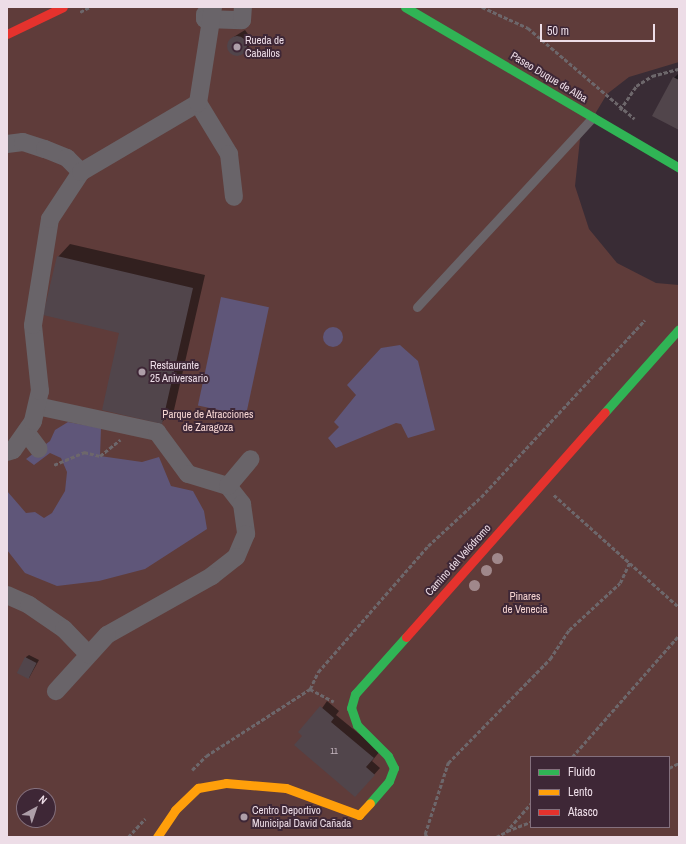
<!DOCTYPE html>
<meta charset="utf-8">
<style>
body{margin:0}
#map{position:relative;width:686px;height:844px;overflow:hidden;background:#392c35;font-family:"Archivo Narrow",sans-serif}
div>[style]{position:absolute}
.green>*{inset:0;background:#5f3c3a}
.water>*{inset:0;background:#5f5679;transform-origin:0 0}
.round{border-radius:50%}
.shadow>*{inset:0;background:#0007}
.building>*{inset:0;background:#51454b;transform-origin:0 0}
.path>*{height:2.5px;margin-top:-1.25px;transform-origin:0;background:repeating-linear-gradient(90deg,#6d676b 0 4px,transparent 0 6px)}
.lane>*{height:9px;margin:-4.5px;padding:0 4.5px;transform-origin:4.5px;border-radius:4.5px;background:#696469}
.street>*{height:18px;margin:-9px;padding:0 9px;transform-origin:9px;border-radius:9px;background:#696469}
.fast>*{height:9px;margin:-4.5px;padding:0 4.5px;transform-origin:4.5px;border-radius:4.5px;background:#30b455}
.slow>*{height:9px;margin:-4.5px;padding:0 4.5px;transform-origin:4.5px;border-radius:4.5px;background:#ff9f0a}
.jam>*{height:9px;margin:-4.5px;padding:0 4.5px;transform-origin:4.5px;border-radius:4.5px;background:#e5322d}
.trees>*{width:11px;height:11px;margin:-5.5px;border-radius:50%;background:#a0888b}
.dots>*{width:11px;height:11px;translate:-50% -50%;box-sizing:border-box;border:2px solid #3e2736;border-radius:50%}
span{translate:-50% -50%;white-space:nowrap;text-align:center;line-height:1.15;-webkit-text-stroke:4px #3e2736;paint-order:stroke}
.number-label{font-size:9px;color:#c6b7c0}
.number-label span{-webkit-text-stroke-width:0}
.poi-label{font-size:11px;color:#eddde7}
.left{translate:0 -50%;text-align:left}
.street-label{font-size:11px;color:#eddde7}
.park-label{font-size:11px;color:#f5d4d1}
.frame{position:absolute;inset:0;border:8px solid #eddde7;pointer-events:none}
.legend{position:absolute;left:530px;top:756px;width:140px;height:72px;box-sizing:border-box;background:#3e2736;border:1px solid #84707d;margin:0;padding:5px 7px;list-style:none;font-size:12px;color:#eddde7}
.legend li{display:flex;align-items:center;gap:8px;height:20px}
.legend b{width:20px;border:1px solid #84707d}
.north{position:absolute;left:16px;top:788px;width:40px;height:40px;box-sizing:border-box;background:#3e2736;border:1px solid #84707d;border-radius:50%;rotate:40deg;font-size:11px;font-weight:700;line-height:16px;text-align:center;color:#eddde7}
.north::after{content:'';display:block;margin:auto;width:14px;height:18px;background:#ae9fa9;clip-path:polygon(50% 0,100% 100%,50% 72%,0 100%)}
.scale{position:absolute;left:540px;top:24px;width:115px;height:18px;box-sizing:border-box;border:2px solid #eddde7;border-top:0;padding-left:5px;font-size:12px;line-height:14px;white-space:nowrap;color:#eddde7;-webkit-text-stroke:3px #3e2736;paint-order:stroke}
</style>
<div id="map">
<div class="green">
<i style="clip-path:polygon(evenodd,7px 7px,679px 7px,679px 62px,629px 77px,607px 94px,580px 139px,575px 186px,589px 229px,617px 263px,656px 283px,679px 285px,679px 837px,7px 837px,7px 7px,531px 757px,669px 757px,669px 827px,531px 827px,531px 757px,7px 7px,24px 796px,48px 796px,48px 820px,24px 820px,24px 796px)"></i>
</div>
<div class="water">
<i style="left:221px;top:297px;width:49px;height:111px;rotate:12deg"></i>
<i class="round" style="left:323px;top:327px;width:20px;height:20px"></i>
<i style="clip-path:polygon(400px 345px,418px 361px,435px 430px,408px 438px,401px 424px,396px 423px,336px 448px,328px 438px,339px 427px,334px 422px,356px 395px,347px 385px,381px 348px)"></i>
<i style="clip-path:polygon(68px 422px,101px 428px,100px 456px,142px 462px,159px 457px,171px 486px,193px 491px,204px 511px,207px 529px,145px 569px,99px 581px,57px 586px,25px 573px,7px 550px,7px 491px,26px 513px,35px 512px,44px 518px,52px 513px,65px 491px,67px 472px,61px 458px,50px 453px,34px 465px,26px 459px,50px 441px,55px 430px)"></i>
</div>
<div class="shadow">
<i style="clip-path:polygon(245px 30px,253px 41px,248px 48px,241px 54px,229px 50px,232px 38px)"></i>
<i style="clip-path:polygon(679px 73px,679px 129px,674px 78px)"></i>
<i style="clip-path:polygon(70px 244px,205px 275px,174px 410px,161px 423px,121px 332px,58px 257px)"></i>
<i style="clip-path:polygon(29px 655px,39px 660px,29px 678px,26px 657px)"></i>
<i style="clip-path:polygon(327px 701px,339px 711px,336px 715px,380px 751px,372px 761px,380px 768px,355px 796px,303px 736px)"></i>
</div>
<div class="building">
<i class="round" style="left:227px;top:36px;width:20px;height:20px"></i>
<i style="clip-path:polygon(673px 77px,679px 80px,679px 130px,652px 116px)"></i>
<i style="clip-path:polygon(57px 256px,193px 288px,162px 424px,102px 410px,119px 333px,43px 315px)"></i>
<i style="left:25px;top:657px;width:13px;height:18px;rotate:27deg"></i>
<i style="clip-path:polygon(320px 706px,334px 718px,331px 722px,374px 758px,366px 767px,375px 775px,355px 797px,294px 745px,302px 736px,298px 732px)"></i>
</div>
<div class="path">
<i style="left:482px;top:7px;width:51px;rotate:24.5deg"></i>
<i style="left:528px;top:28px;width:140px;rotate:40.4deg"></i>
<i style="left:80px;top:12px;width:11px;rotate:-27deg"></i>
<i style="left:620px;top:110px;width:29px;rotate:-56deg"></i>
<i style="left:636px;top:86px;width:19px;rotate:-32deg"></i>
<i style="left:652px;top:76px;width:28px;rotate:-15deg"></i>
<i style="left:54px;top:465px;width:33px;rotate:-23deg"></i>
<i style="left:84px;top:452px;width:16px;rotate:14deg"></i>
<i style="left:100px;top:456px;width:26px;rotate:-39deg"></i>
<i style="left:554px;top:495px;width:168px;rotate:41.9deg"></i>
<i style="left:310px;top:689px;width:19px;rotate:-65deg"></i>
<i style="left:318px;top:672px;width:167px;rotate:-48.9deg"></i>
<i style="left:428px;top:546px;width:72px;rotate:-42.8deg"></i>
<i style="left:481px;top:497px;width:241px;rotate:-47.2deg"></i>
<i style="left:572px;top:757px;width:162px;rotate:-48.7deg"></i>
<i style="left:669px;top:768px;width:11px;rotate:-27deg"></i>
<i style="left:192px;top:770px;width:20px;rotate:-45deg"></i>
<i style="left:206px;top:756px;width:124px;rotate:-32.8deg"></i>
<i style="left:310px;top:689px;width:27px;rotate:28deg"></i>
<i style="left:507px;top:831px;width:26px;rotate:-21deg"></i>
<i style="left:128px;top:837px;width:25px;rotate:-47deg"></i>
<i style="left:427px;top:837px;width:4px;rotate:-124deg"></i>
<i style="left:425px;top:834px;width:75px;rotate:-72.1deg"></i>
<i style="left:448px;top:763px;width:146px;rotate:-45.6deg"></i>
<i style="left:550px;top:659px;width:35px;rotate:-57deg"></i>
<i style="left:569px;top:630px;width:69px;rotate:-42.7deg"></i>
<i style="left:620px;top:583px;width:23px;rotate:-65deg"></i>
<i style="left:496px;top:837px;width:11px;rotate:-27deg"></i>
<i style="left:506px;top:832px;width:38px;rotate:-49deg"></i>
</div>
<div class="lane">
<i style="left:417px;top:307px;width:259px;rotate:-47.2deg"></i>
</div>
<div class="street">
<i style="left:205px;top:14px;width:5px;rotate:90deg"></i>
<i style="left:205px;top:19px;width:37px;rotate:2deg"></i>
<i style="left:242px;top:20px;width:13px;rotate:-86deg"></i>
<i style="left:198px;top:103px;width:60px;rotate:58.7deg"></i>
<i style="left:229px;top:154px;width:43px;rotate:83.4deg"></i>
<i style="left:7px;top:144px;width:16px;rotate:-7deg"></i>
<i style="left:23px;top:142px;width:23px;rotate:18deg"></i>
<i style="left:45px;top:149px;width:24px;rotate:22deg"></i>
<i style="left:67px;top:158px;width:20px;rotate:45deg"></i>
<i style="left:37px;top:406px;width:123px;rotate:12.2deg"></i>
<i style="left:157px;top:432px;width:52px;rotate:53.6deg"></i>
<i style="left:188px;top:474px;width:42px;rotate:16.7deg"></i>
<i style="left:228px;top:486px;width:23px;rotate:52deg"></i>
<i style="left:242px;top:504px;width:30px;rotate:82deg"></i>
<i style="left:246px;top:534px;width:25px;rotate:113deg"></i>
<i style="left:236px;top:557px;width:31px;rotate:142deg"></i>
<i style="left:212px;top:576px;width:120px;rotate:150.7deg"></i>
<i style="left:107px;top:635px;width:76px;rotate:132.3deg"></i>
<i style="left:26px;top:432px;width:21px;rotate:53deg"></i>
<i style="left:7px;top:452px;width:6px;rotate:-18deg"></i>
<i style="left:13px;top:450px;width:35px;rotate:-55deg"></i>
<i style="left:33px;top:421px;width:31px;rotate:-77deg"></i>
<i style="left:40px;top:391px;width:66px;rotate:-96.1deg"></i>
<i style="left:33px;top:325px;width:107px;rotate:-80.9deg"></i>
<i style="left:50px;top:219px;width:56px;rotate:-56.6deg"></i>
<i style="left:81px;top:172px;width:136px;rotate:-30.5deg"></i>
<i style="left:198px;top:103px;width:97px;rotate:-81.1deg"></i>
<i style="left:228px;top:486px;width:35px;rotate:-50deg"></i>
<i style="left:7px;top:595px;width:24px;rotate:24deg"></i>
<i style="left:29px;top:605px;width:42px;rotate:34.4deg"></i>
<i style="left:64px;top:629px;width:35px;rotate:46deg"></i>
</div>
<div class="fast">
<i style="left:405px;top:7px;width:318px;rotate:30.4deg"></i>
<i style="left:605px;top:412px;width:111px;rotate:-48.3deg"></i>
<i style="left:370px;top:803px;width:29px;rotate:-49deg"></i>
<i style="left:389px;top:781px;width:14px;rotate:-69deg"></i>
<i style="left:394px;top:768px;width:13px;rotate:-117deg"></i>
<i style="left:388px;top:756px;width:44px;rotate:-135deg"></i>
<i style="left:357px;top:725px;width:18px;rotate:-109deg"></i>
<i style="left:351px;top:708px;width:15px;rotate:-74deg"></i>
<i style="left:355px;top:694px;width:76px;rotate:-48.2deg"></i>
</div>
<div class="slow">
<i style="left:157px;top:837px;width:32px;rotate:-56deg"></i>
<i style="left:175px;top:810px;width:32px;rotate:-44deg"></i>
<i style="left:198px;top:788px;width:28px;rotate:-10deg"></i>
<i style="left:226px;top:783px;width:60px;rotate:4.8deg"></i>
<i style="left:286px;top:788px;width:78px;rotate:20.3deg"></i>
<i style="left:359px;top:815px;width:16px;rotate:-47deg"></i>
</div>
<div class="jam">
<i style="left:7px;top:34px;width:62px;rotate:-25.7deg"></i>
<i style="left:406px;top:637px;width:300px;rotate:-48.5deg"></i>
</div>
<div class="trees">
<i style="left:497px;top:558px"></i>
<i style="left:486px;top:570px"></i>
<i style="left:474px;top:585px"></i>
</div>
<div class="dots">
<i style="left:237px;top:47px;background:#ae9fa9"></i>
<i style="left:142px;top:372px;background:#ae9fa9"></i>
<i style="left:244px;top:817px;background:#ae9fa9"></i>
</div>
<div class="number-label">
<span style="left:334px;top:751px">11</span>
</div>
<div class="poi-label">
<span class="left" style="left:245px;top:47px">Rueda de<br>Caballos</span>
<span class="left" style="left:150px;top:372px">Restaurante<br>25 Aniversario</span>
<span class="left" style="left:252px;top:817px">Centro Deportivo<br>Municipal David Cañada</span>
</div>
<div class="street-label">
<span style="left:549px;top:77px;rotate:31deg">Paseo Duque de Alba</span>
<span style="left:458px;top:560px;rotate:-48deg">Camino del Velódromo</span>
</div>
<div class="park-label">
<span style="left:208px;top:421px">Parque de Atracciones<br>de Zaragoza</span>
<span style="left:525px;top:603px">Pinares<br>de Venecia</span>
</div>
<div class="frame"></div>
<ul class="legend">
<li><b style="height:5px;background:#30b455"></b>Fluido</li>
<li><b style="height:5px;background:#ff9f0a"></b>Lento</li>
<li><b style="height:5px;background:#e5322d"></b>Atasco</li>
</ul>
<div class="north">N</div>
<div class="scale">50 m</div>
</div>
